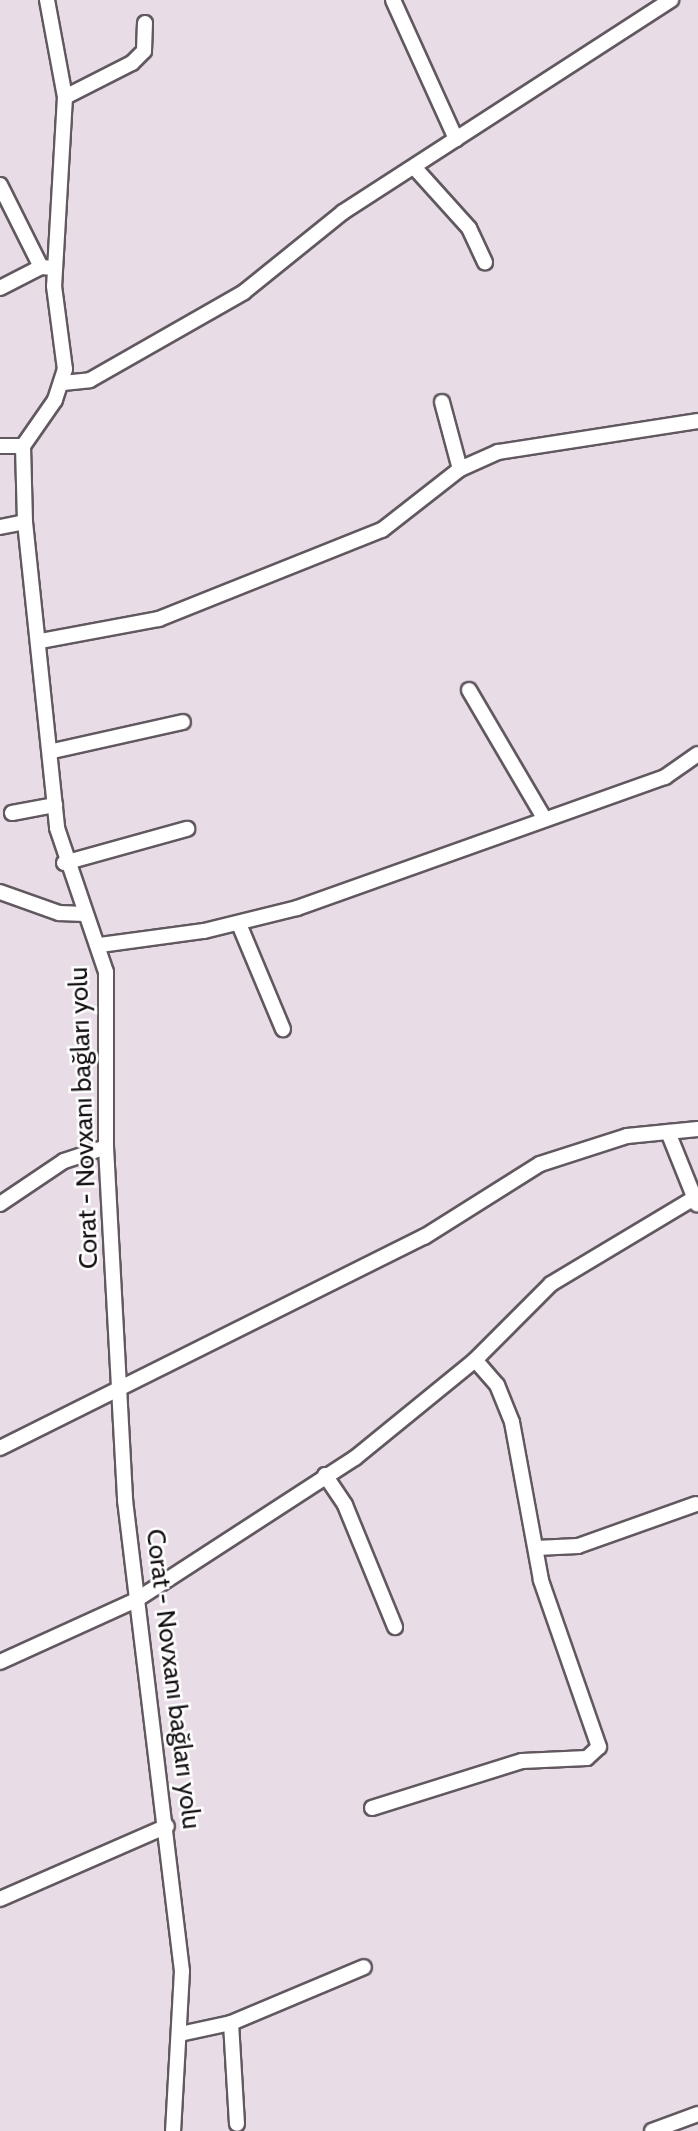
<!DOCTYPE html>
<meta charset="utf-8">
<style>
body{margin:0}
#map{position:relative;width:698px;height:2131px;overflow:hidden;background:#e8dde6;font-family:Cabin,sans-serif}
div>[style]{position:absolute}
.roads{filter:drop-shadow(2px 0 #615860) drop-shadow(-2px 0 #615860) drop-shadow(0 2px #615860) drop-shadow(0 -2px #615860)}
.street>*{height:14px;margin:-7px;padding:0 7px;transform-origin:7px;border-radius:7px;background:#fff}
span{translate:-50% -50%;white-space:nowrap;text-align:center;line-height:1.15;-webkit-text-stroke:5px #fff;paint-order:stroke}
.street-label{font-size:26px;color:#141013}
</style>
<div id="map">
<div class="roads">
<div class="street">
<i style="left:47px;top:0;width:99px;rotate:79.5deg"></i>
<i style="left:65px;top:97px;width:189px;rotate:93.3deg"></i>
<i style="left:54px;top:286px;width:84px;rotate:82.5deg"></i>
<i style="left:65px;top:369px;width:33px;rotate:108deg"></i>
<i style="left:55px;top:400px;width:56px;rotate:124.8deg"></i>
<i style="left:23px;top:446px;width:76px;rotate:88.5deg"></i>
<i style="left:25px;top:522px;width:308px;rotate:84deg"></i>
<i style="left:57px;top:828px;width:152px;rotate:71.2deg"></i>
<i style="left:106px;top:972px;width:175px;rotate:90deg"></i>
<i style="left:106px;top:1147px;width:354px;rotate:86.9deg"></i>
<i style="left:125px;top:1500px;width:474px;rotate:83.1deg"></i>
<i style="left:182px;top:1971px;width:160px;rotate:93.2deg"></i>
<i style="left:393px;top:0;width:153px;rotate:65.6deg"></i>
<i style="left:65px;top:97px;width:75px;rotate:-26.9deg"></i>
<i style="left:132px;top:63px;width:17px;rotate:-45deg"></i>
<i style="left:144px;top:51px;width:28px;rotate:-88deg"></i>
<i style="left:414px;top:167px;width:82px;rotate:48deg"></i>
<i style="left:469px;top:228px;width:38px;rotate:65deg"></i>
<i style="left:0;top:185px;width:92px;rotate:63.4deg"></i>
<i style="left:41px;top:267px;width:13px;rotate:4deg"></i>
<i style="left:0;top:288px;width:46px;rotate:-27.1deg"></i>
<i style="left:63px;top:383px;width:27px;rotate:-6deg"></i>
<i style="left:90px;top:380px;width:177px;rotate:-29.7deg"></i>
<i style="left:244px;top:292px;width:127px;rotate:-38.9deg"></i>
<i style="left:343px;top:212px;width:391px;rotate:-32.9deg"></i>
<i style="left:442px;top:402px;width:69px;rotate:75deg"></i>
<i style="left:0;top:446px;width:23px"></i>
<i style="left:0;top:527px;width:25px;rotate:-11deg"></i>
<i style="left:40px;top:641px;width:121px;rotate:-10.5deg"></i>
<i style="left:159px;top:619px;width:240px;rotate:-21.8deg"></i>
<i style="left:382px;top:530px;width:99px;rotate:-38deg"></i>
<i style="left:460px;top:469px;width:42px;rotate:-24.1deg"></i>
<i style="left:498px;top:452px;width:202px;rotate:-8.8deg"></i>
<i style="left:469px;top:690px;width:146px;rotate:59.6deg"></i>
<i style="left:53px;top:751px;width:133px;rotate:-12.6deg"></i>
<i style="left:12px;top:813px;width:44px;rotate:-10.5deg"></i>
<i style="left:64px;top:863px;width:128px;rotate:-15.5deg"></i>
<i style="left:0;top:892px;width:63px;rotate:19.6deg"></i>
<i style="left:59px;top:913px;width:26px;rotate:2deg"></i>
<i style="left:239px;top:924px;width:114px;rotate:67.3deg"></i>
<i style="left:100px;top:945px;width:105px;rotate:-7.7deg"></i>
<i style="left:204px;top:931px;width:96px;rotate:-13.9deg"></i>
<i style="left:297px;top:908px;width:391px;rotate:-19.6deg"></i>
<i style="left:665px;top:777px;width:40px;rotate:-34.9deg"></i>
<i style="left:668px;top:1132px;width:78px;rotate:68.1deg"></i>
<i style="left:0;top:1204px;width:77px;rotate:-33.9deg"></i>
<i style="left:64px;top:1161px;width:44px;rotate:-18.4deg"></i>
<i style="left:0;top:1448px;width:474px;rotate:-26.5deg"></i>
<i style="left:424px;top:1237px;width:137px;rotate:-32.2deg"></i>
<i style="left:540px;top:1164px;width:91px;rotate:-17.8deg"></i>
<i style="left:627px;top:1136px;width:71px;rotate:-5.6deg"></i>
<i style="left:325px;top:1475px;width:36px;rotate:56deg"></i>
<i style="left:345px;top:1505px;width:132px;rotate:67.7deg"></i>
<i style="left:536px;top:1548px;width:42px;rotate:-2.7deg"></i>
<i style="left:578px;top:1546px;width:125px;rotate:-19.6deg"></i>
<i style="left:0;top:1662px;width:149px;rotate:-24.5deg"></i>
<i style="left:136px;top:1600px;width:261px;rotate:-33deg"></i>
<i style="left:355px;top:1458px;width:155px;rotate:-39.2deg"></i>
<i style="left:475px;top:1360px;width:107px;rotate:-45deg"></i>
<i style="left:551px;top:1284px;width:167px;rotate:-31deg"></i>
<i style="left:372px;top:1808px;width:157px;rotate:-17.4deg"></i>
<i style="left:522px;top:1761px;width:65px;rotate:-2.6deg"></i>
<i style="left:587px;top:1758px;width:16px;rotate:-43deg"></i>
<i style="left:599px;top:1747px;width:177px;rotate:-109.2deg"></i>
<i style="left:541px;top:1580px;width:161px;rotate:-100.4deg"></i>
<i style="left:512px;top:1422px;width:40px;rotate:-112deg"></i>
<i style="left:497px;top:1385px;width:33px;rotate:-131deg"></i>
<i style="left:0;top:1899px;width:182px;rotate:-23.6deg"></i>
<i style="left:231px;top:2023px;width:101px;rotate:86.6deg"></i>
<i style="left:180px;top:2034px;width:52px;rotate:-12.2deg"></i>
<i style="left:231px;top:2023px;width:144px;rotate:-22.8deg"></i>
<i style="left:652px;top:2131px;width:49px;rotate:-20.3deg"></i>
</div>
</div>
<div class="street-label">
<span style="left:84px;top:1118px;rotate:-92deg">Corat - Novxanı bağları yolu</span>
<span style="left:173px;top:1679px;rotate:83deg">Corat - Novxanı bağları yolu</span>
</div>
</div>
